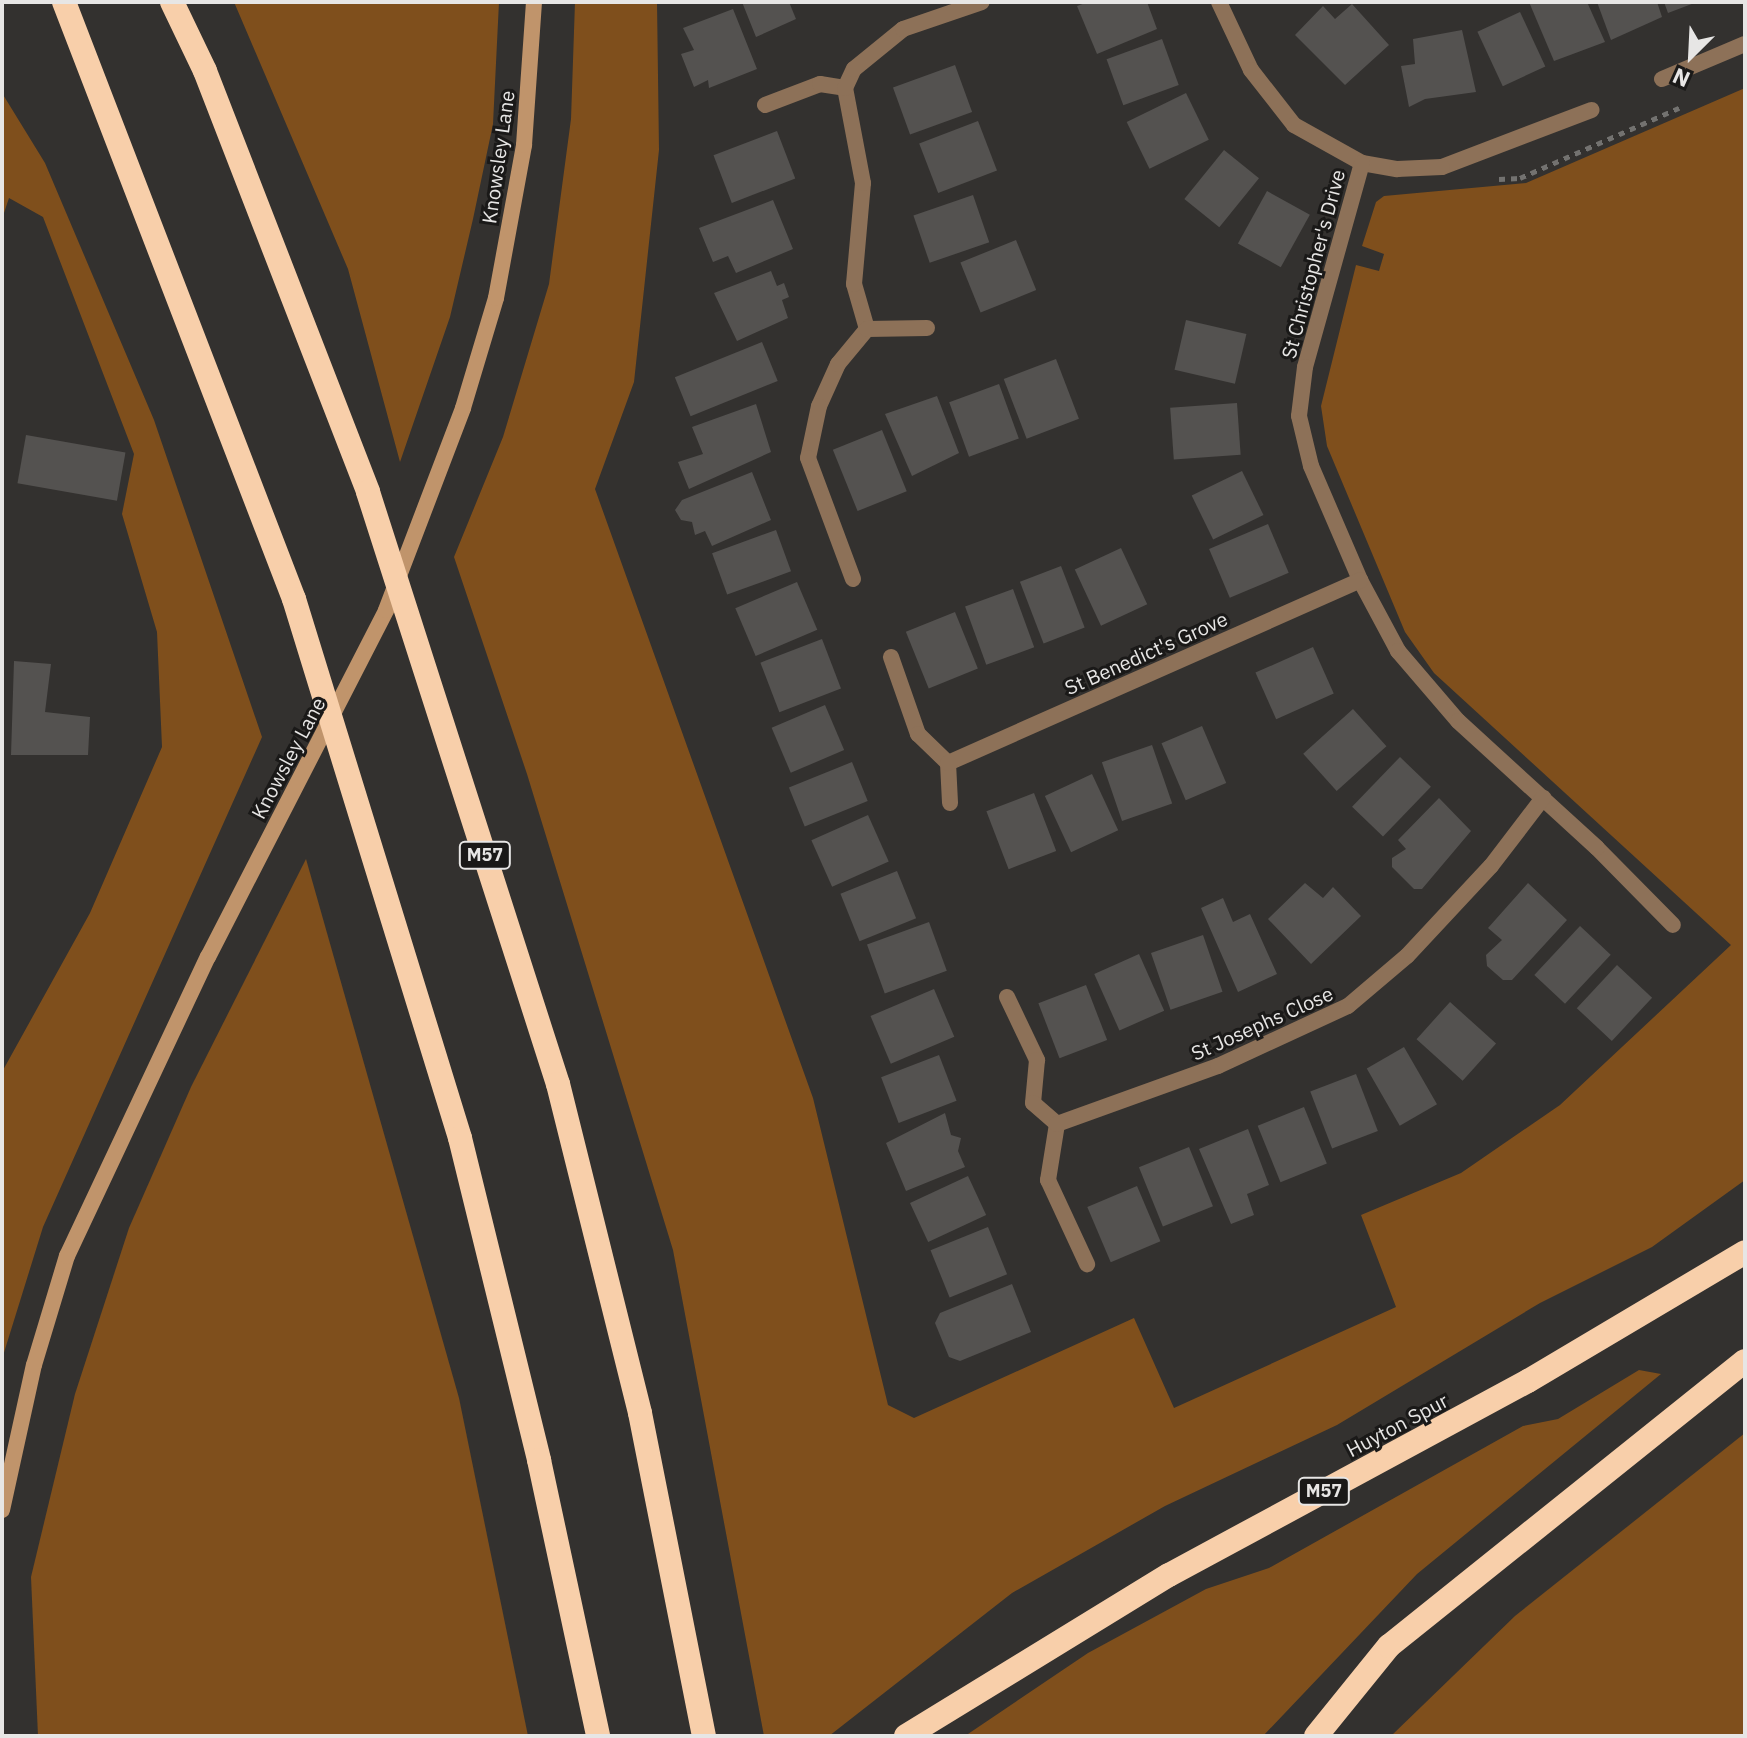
<!DOCTYPE html>
<style>
body{margin:0}
#map{position:relative;width:1747px;height:1738px;overflow:hidden;background:#33312f;font-family:"IBM Plex Sans",sans-serif}
div>[style]{position:absolute}
.green>*{inset:0;background:#7f4f1c}
.building>*{inset:0;background:#545250;transform-origin:0 0}
.path>*{height:5px;margin-top:-2.5px;transform-origin:0;background:repeating-linear-gradient(90deg,#737270 0 6px,transparent 0 12px)}
.lane>*{height:16px;margin:-8px;padding:0 8px;transform-origin:8px;border-radius:8px;background:#8d7158}
.street>*{height:16px;margin:-8px;padding:0 8px;transform-origin:8px;border-radius:8px;background:#8d7158}
.secondary>*{height:16px;margin:-8px;padding:0 8px;transform-origin:8px;border-radius:8px;background:#c0946b}
.highway>*{height:24px;margin:-12px;padding:0 12px;transform-origin:12px;border-radius:12px;background:#f8cfaa}
span{translate:-50% -50%;white-space:nowrap;text-align:center;line-height:1.15;-webkit-text-stroke:6px #1a1918;paint-order:stroke}
.shield-label span{padding:2px 6px;background:#1a1918;border:2px solid;border-radius:6px;-webkit-text-stroke-width:0}
.shield-label{font-size:18px;color:#e7e6e5;font-weight:700}
.street-label{font-size:20px;color:#e7e6e5}
.frame{position:absolute;inset:0;border:4px solid #e7e6e5;pointer-events:none}
.north{position:absolute;left:1651px;top:16px;width:80px;height:80px;-webkit-text-stroke:6px #1a1918;paint-order:stroke;rotate:204deg;font-size:22px;font-weight:700;line-height:32px;text-align:center;color:#e7e6e5}
.north::after{content:'';display:block;margin:auto;width:28px;height:36px;background:#e7e6e5;clip-path:polygon(50% 0,100% 100%,50% 72%,0 100%)}
</style>
<div id="map">
<div class="green">
<i style="clip-path:polygon(234px 2px,499px 2px,493px 124px,473px 219px,450px 317px,400px 462px,348px 269px)"></i>
<i style="clip-path:polygon(575px 2px,657px 2px,659px 150px,634px 382px,595px 489px,813px 1098px,888px 1405px,914px 1418px,1134px 1318px,1174px 1408px,1396px 1307px,1361px 1215px,1461px 1173px,1560px 1105px,1731px 945px,1434px 673px,1405px 632px,1327px 446px,1321px 406px,1356px 265px,1379px 271px,1384px 254px,1362px 246px,1376px 202px,1384px 196px,1526px 183px,1745px 88px,1745px 1180px,1652px 1247px,1540px 1303px,1337px 1425px,1165px 1506px,1012px 1593px,829px 1736px,764px 1736px,673px 1250px,527px 774px,454px 557px,503px 437px,549px 284px,571px 119px)"></i>
<i style="clip-path:polygon(2px 93px,45px 163px,154px 420px,262px 737px,43px 1227px,2px 1359px,2px 1072px,90px 913px,162px 747px,157px 632px,122px 514px,134px 454px,43px 217px,9px 198px,2px 219px)"></i>
<i style="clip-path:polygon(306px 859px,459px 1398px,528px 1736px,38px 1736px,31px 1577px,75px 1394px,129px 1228px,191px 1087px)"></i>
<i style="clip-path:polygon(1639px 1370px,1661px 1374px,1417px 1574px,1263px 1736px,965px 1736px,1088px 1653px,1206px 1589px,1269px 1568px,1523px 1426px,1558px 1419px)"></i>
<i style="clip-path:polygon(1745px 1433px,1745px 1736px,1391px 1736px,1515px 1616px)"></i>
</div>
<div class="building">
<i style="clip-path:polygon(742px 2px,789px 2px,796px 19px,756px 37px)"></i>
<i style="clip-path:polygon(1088px 2px,1147px 2px,1157px 29px,1097px 54px,1077px 6px)"></i>
<i style="clip-path:polygon(1529px 2px,1587px 2px,1605px 42px,1554px 61px)"></i>
<i style="clip-path:polygon(1597px 2px,1657px 2px,1662px 17px,1611px 40px)"></i>
<i style="clip-path:polygon(1664px 2px,1697px 2px,1668px 13px)"></i>
<i style="clip-path:polygon(1352px 4px,1389px 45px,1345px 85px,1295px 35px,1323px 6px,1335px 19px)"></i>
<i style="clip-path:polygon(733px 9px,757px 69px,709px 88px,708px 80px,694px 87px,681px 54px,694px 50px,683px 28px)"></i>
<i style="left:1520px;top:12px;width:60px;height:47px;rotate:65deg"></i>
<i style="clip-path:polygon(1462px 30px,1476px 92px,1425px 99px,1409px 107px,1401px 66px,1415px 64px,1413px 39px)"></i>
<i style="left:1162px;top:39px;width:49px;height:59px;rotate:70deg"></i>
<i style="left:955px;top:65px;width:50px;height:66px;rotate:70deg"></i>
<i style="left:1186px;top:93px;width:52px;height:66px;rotate:64deg"></i>
<i style="left:978px;top:121px;width:53px;height:63px;rotate:69deg"></i>
<i style="left:777px;top:131px;width:51px;height:68px;rotate:69deg"></i>
<i style="left:1224px;top:150px;width:45px;height:63px;rotate:39deg"></i>
<i style="left:1267px;top:191px;width:49px;height:60px;rotate:29deg"></i>
<i style="left:973px;top:195px;width:50px;height:63px;rotate:71deg"></i>
<i style="clip-path:polygon(773px 200px,793px 249px,736px 273px,728px 256px,713px 262px,699px 228px)"></i>
<i style="left:1016px;top:240px;width:54px;height:60px;rotate:68deg"></i>
<i style="clip-path:polygon(771px 271px,777px 286px,784px 283px,789px 297px,782px 300px,788px 318px,737px 341px,714px 293px)"></i>
<i style="left:1186px;top:320px;width:62px;height:51px;rotate:13deg"></i>
<i style="left:762px;top:342px;width:42px;height:94px;rotate:68deg"></i>
<i style="left:1056px;top:359px;width:64px;height:56px;rotate:69deg"></i>
<i style="left:999px;top:384px;width:58px;height:53px;rotate:70deg"></i>
<i style="clip-path:polygon(937px 396px,959px 453px,912px 476px,885px 414px)"></i>
<i style="left:1237px;top:403px;width:52px;height:67px;rotate:86deg"></i>
<i style="clip-path:polygon(756px 404px,771px 452px,689px 489px,678px 462px,703px 454px,692px 427px)"></i>
<i style="left:882px;top:430px;width:66px;height:53px;rotate:68deg"></i>
<i style="left:26px;top:435px;width:101px;height:49px;rotate:10deg"></i>
<i style="left:1242px;top:471px;width:49px;height:56px;rotate:64deg"></i>
<i style="clip-path:polygon(752px 472px,771px 520px,712px 546px,705px 531px,695px 535px,692px 522px,681px 520px,675px 510px,682px 500px)"></i>
<i style="left:1268px;top:524px;width:53px;height:64px;rotate:67deg"></i>
<i style="left:776px;top:530px;width:44px;height:68px;rotate:70deg"></i>
<i style="left:1121px;top:548px;width:62px;height:51px;rotate:65deg"></i>
<i style="left:1061px;top:566px;width:66px;height:44px;rotate:69deg"></i>
<i style="left:797px;top:582px;width:52px;height:67px;rotate:67deg"></i>
<i style="left:1013px;top:589px;width:62px;height:51px;rotate:70deg"></i>
<i style="left:955px;top:612px;width:61px;height:53px;rotate:68deg"></i>
<i style="left:822px;top:639px;width:53px;height:66px;rotate:69deg"></i>
<i style="left:1313px;top:647px;width:51px;height:63px;rotate:66deg"></i>
<i style="clip-path:polygon(14px 661px,51px 664px,45px 712px,90px 717px,88px 755px,11px 755px)"></i>
<i style="left:825px;top:705px;width:49px;height:58px;rotate:67deg"></i>
<i style="left:1353px;top:709px;width:50px;height:67px;rotate:48deg"></i>
<i style="left:1202px;top:726px;width:62px;height:44px;rotate:67deg"></i>
<i style="left:1152px;top:745px;width:62px;height:53px;rotate:71deg"></i>
<i style="left:1400px;top:757px;width:43px;height:69px;rotate:44deg"></i>
<i style="left:852px;top:762px;width:42px;height:68px;rotate:68deg"></i>
<i style="left:1092px;top:774px;width:62px;height:52px;rotate:65deg"></i>
<i style="left:1034px;top:793px;width:62px;height:51px;rotate:69deg"></i>
<i style="clip-path:polygon(1439px 798px,1471px 831px,1422px 889px,1414px 889px,1392px 867px,1392px 858px,1406px 849px,1398px 840px)"></i>
<i style="left:868px;top:815px;width:51px;height:62px;rotate:66deg"></i>
<i style="left:897px;top:871px;width:51px;height:61px;rotate:68deg"></i>
<i style="clip-path:polygon(1305px 883px,1323px 898px,1333px 887px,1361px 916px,1311px 964px,1268px 919px)"></i>
<i style="clip-path:polygon(1528px 883px,1567px 920px,1512px 980px,1503px 980px,1487px 966px,1486px 955px,1502px 940px,1488px 928px)"></i>
<i style="clip-path:polygon(1223px 898px,1233px 922px,1250px 914px,1277px 974px,1238px 992px,1201px 908px)"></i>
<i style="left:929px;top:922px;width:52px;height:66px;rotate:70deg"></i>
<i style="left:1580px;top:926px;width:42px;height:67px;rotate:43deg"></i>
<i style="left:1203px;top:935px;width:60px;height:55px;rotate:71deg"></i>
<i style="left:1139px;top:954px;width:62px;height:49px;rotate:66deg"></i>
<i style="left:1617px;top:965px;width:48px;height:59px;rotate:43deg"></i>
<i style="left:1086px;top:985px;width:59px;height:51px;rotate:69deg"></i>
<i style="left:934px;top:989px;width:52px;height:69px;rotate:67deg"></i>
<i style="left:1450px;top:1002px;width:62px;height:50px;rotate:42deg"></i>
<i style="left:1404px;top:1047px;width:66px;height:43px;rotate:60deg"></i>
<i style="left:939px;top:1055px;width:49px;height:62px;rotate:69deg"></i>
<i style="left:1356px;top:1074px;width:61px;height:49px;rotate:69deg"></i>
<i style="left:1304px;top:1107px;width:61px;height:50px;rotate:68deg"></i>
<i style="clip-path:polygon(945px 1113px,951px 1135px,961px 1138px,958px 1151px,965px 1167px,906px 1191px,886px 1143px)"></i>
<i style="clip-path:polygon(1248px 1129px,1269px 1185px,1247px 1194px,1254px 1215px,1231px 1224px,1199px 1149px)"></i>
<i style="left:1189px;top:1147px;width:64px;height:54px;rotate:68deg"></i>
<i style="left:968px;top:1176px;width:43px;height:64px;rotate:65deg"></i>
<i style="left:1137px;top:1186px;width:60px;height:54px;rotate:67deg"></i>
<i style="left:988px;top:1227px;width:51px;height:62px;rotate:68deg"></i>
<i style="clip-path:polygon(1012px 1284px,1031px 1332px,960px 1361px,949px 1357px,935px 1323px,940px 1313px)"></i>
</div>
<div class="path">
<i style="left:1499px;top:179px;width:21px;rotate:-3deg"></i>
<i style="left:1520px;top:178px;width:174px;rotate:-23.8deg"></i>
</div>
<div class="lane">
<i style="left:1662px;top:79px;width:90px;rotate:-22.9deg"></i>
<i style="left:765px;top:105px;width:59px;rotate:-20.9deg"></i>
<i style="left:820px;top:84px;width:25px;rotate:9deg"></i>
<i style="left:1442px;top:167px;width:160px;rotate:-20.9deg"></i>
<i style="left:838px;top:364px;width:46px;rotate:114.3deg"></i>
<i style="left:819px;top:406px;width:53px;rotate:101.9deg"></i>
<i style="left:808px;top:458px;width:129px;rotate:69.6deg"></i>
<i style="left:891px;top:657px;width:82px;rotate:70.7deg"></i>
<i style="left:1597px;top:848px;width:108px;rotate:45.4deg"></i>
<i style="left:1007px;top:997px;width:70px;rotate:64.5deg"></i>
<i style="left:1037px;top:1060px;width:43px;rotate:95.3deg"></i>
<i style="left:1048px;top:1180px;width:93px;rotate:65.1deg"></i>
</div>
<div class="street">
<i style="left:1219px;top:2px;width:75px;rotate:64.8deg"></i>
<i style="left:1251px;top:70px;width:70px;rotate:52deg"></i>
<i style="left:1294px;top:125px;width:78px;rotate:29.2deg"></i>
<i style="left:1362px;top:163px;width:36px;rotate:10deg"></i>
<i style="left:1397px;top:169px;width:45px;rotate:-2.5deg"></i>
<i style="left:1362px;top:163px;width:212px;rotate:105.6deg"></i>
<i style="left:1305px;top:367px;width:49px;rotate:97deg"></i>
<i style="left:1299px;top:416px;width:51px;rotate:76.5deg"></i>
<i style="left:1311px;top:466px;width:124px;rotate:66.7deg"></i>
<i style="left:1360px;top:580px;width:81px;rotate:61.8deg"></i>
<i style="left:1398px;top:651px;width:92px;rotate:49.4deg"></i>
<i style="left:1458px;top:721px;width:188px;rotate:42.4deg"></i>
<i style="left:867px;top:329px;width:47px;rotate:-106.1deg"></i>
<i style="left:854px;top:284px;width:101px;rotate:-84.9deg"></i>
<i style="left:863px;top:183px;width:97px;rotate:-100.7deg"></i>
<i style="left:845px;top:88px;width:21px;rotate:-65deg"></i>
<i style="left:854px;top:69px;width:63px;rotate:-39.2deg"></i>
<i style="left:903px;top:29px;width:83px;rotate:-18.9deg"></i>
<i style="left:838px;top:364px;width:45px;rotate:-50.4deg"></i>
<i style="left:867px;top:329px;width:60px;rotate:-1deg"></i>
<i style="left:918px;top:734px;width:42px;rotate:44deg"></i>
<i style="left:948px;top:763px;width:40px;rotate:87.1deg"></i>
<i style="left:948px;top:763px;width:451px;rotate:-23.9deg"></i>
<i style="left:1033px;top:1103px;width:32px;rotate:41deg"></i>
<i style="left:1057px;top:1124px;width:57px;rotate:99.1deg"></i>
<i style="left:1057px;top:1124px;width:171px;rotate:-19.8deg"></i>
<i style="left:1218px;top:1066px;width:143px;rotate:-24.8deg"></i>
<i style="left:1348px;top:1006px;width:77px;rotate:-40.3deg"></i>
<i style="left:1407px;top:956px;width:123px;rotate:-47deg"></i>
<i style="left:1491px;top:866px;width:86px;rotate:-52.6deg"></i>
</div>
<div class="secondary">
<i style="left:2px;top:1510px;width:148px;rotate:-77.6deg"></i>
<i style="left:34px;top:1365px;width:114px;rotate:-73.2deg"></i>
<i style="left:67px;top:1256px;width:331px;rotate:-64.8deg"></i>
<i style="left:208px;top:957px;width:390px;rotate:-62.8deg"></i>
<i style="left:386px;top:610px;width:216px;rotate:-69.1deg"></i>
<i style="left:463px;top:408px;width:115px;rotate:-73.3deg"></i>
<i style="left:496px;top:298px;width:156px;rotate:-79.6deg"></i>
<i style="left:524px;top:145px;width:143px;rotate:-86deg"></i>
</div>
<div class="highway">
<i style="left:64px;top:2px;width:640px;rotate:68.93deg"></i>
<i style="left:294px;top:599px;width:564px;rotate:72.88deg"></i>
<i style="left:460px;top:1138px;width:332px;rotate:76.2deg"></i>
<i style="left:539px;top:1460px;width:282px;rotate:77.9deg"></i>
<i style="left:172px;top:2px;width:76px;rotate:64.4deg"></i>
<i style="left:205px;top:71px;width:451px;rotate:68.8deg"></i>
<i style="left:368px;top:492px;width:622px;rotate:72.21deg"></i>
<i style="left:558px;top:1084px;width:339px;rotate:76deg"></i>
<i style="left:640px;top:1413px;width:329px;rotate:78.8deg"></i>
<i style="left:906px;top:1736px;width:308px;rotate:-31.5deg"></i>
<i style="left:1169px;top:1575px;width:408px;rotate:-28.4deg"></i>
<i style="left:1528px;top:1381px;width:252px;rotate:-30.7deg"></i>
<i style="left:1316px;top:1736px;width:116px;rotate:-51deg"></i>
<i style="left:1389px;top:1646px;width:456px;rotate:-38.7deg"></i>
</div>
<div class="shield-label">
<span style="left:485px;top:855px">M57</span>
<span style="left:1324px;top:1491px">M57</span>
</div>
<div class="street-label">
<span style="left:498px;top:157px;rotate:-82deg">Knowsley Lane</span>
<span style="left:1313px;top:264px;rotate:-75deg">St Christopher's Drive</span>
<span style="left:1146px;top:653px;rotate:-24deg">St Benedict's Grove</span>
<span style="left:288px;top:758px;rotate:-62deg">Knowsley Lane</span>
<span style="left:1262px;top:1023px;rotate:-24deg">St Josephs Close</span>
<span style="left:1397px;top:1425px;rotate:-28deg">Huyton Spur</span>
</div>
<div class="frame"></div>
<div class="north">N</div>
</div>
